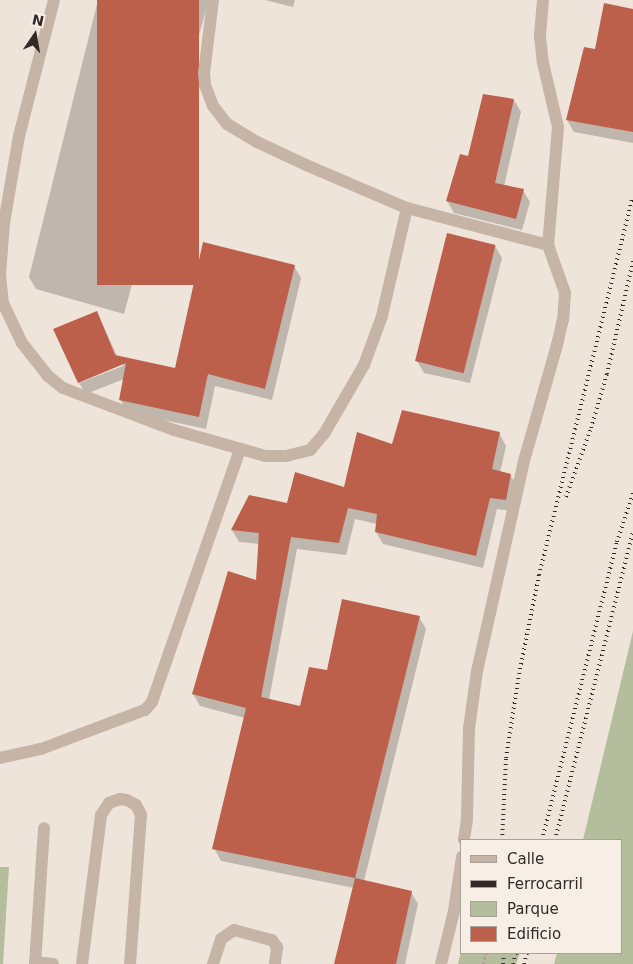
<!DOCTYPE html>
<style>
body{margin:0}
#map{position:relative;width:633px;height:964px;overflow:hidden;background:#efe4da;font-family:"DejaVu Sans",sans-serif}
div>[style]{position:absolute}
.green>*{inset:0;background:#b4bd9c}
.shadow>*{inset:0;background:#0003}
.building>*{inset:0;background:#bc604b;transform-origin:0 0}
.path>*{height:3px;margin-top:-1.5px;transform-origin:0;background:repeating-linear-gradient(90deg,#b29e92 0 2.5px,transparent 0 5px)}
.minor>*{height:12px;margin:-6px;padding:0 6px;transform-origin:6px;border-radius:6px;background:#c6b4a7}
.rail>*{height:4px;margin-top:-2px;transform-origin:0;background:repeating-linear-gradient(90deg,#332a27 0 1px,transparent 0 5px)}
span{translate:-50% -50%;white-space:nowrap;text-align:center;line-height:1.15;-webkit-text-stroke:4px #f7eee6;paint-order:stroke}
.legend{position:absolute;left:460px;top:839px;width:162px;height:115px;box-sizing:border-box;background:#f7eee6;border:1px solid #a9a09a;margin:0;padding:6px 9px;list-style:none;font-size:15px;color:#332a27}
.legend li{display:flex;align-items:center;gap:10px;height:25px}
.legend b{width:25px;border:1px solid #a9a09a}
.north{position:absolute;left:10px;top:10px;width:50px;height:50px;-webkit-text-stroke:4px #f7eee6;paint-order:stroke;rotate:12deg;font-size:14px;font-weight:700;line-height:20px;text-align:center;color:#332a27}
.north::after{content:'';display:block;margin:auto;width:18px;height:22px;background:#332a27;clip-path:polygon(50% 0,100% 100%,50% 72%,0 100%)}
</style>
<div id="map">
<div class="green">
<i style="clip-path:polygon(633px 631px,633px 964px,554px 964px,557px 953px,622px 953px,622px 840px,583px 840px)"></i>
<i style="clip-path:polygon(0 867px,9px 867px,3px 964px,0 964px)"></i>
<i style="clip-path:polygon(462px 947px,462px 953px,520px 953px,516px 964px,458px 964px)"></i>
</div>
<div class="shadow">
<i style="clip-path:polygon(98px 0,207px 0,208px 2px,124px 314px,36px 289px,29px 277px)"></i>
<i style="clip-path:polygon(265px 0,295px 0,293px 7px)"></i>
<i style="clip-path:polygon(633px 10px,633px 143px,574px 132px,567px 120px,596px 50px)"></i>
<i style="clip-path:polygon(514px 100px,521px 112px,504px 186px,523px 190px,530px 202px,522px 230px,454px 213px,447px 201px,469px 157px)"></i>
<i style="clip-path:polygon(495px 246px,502px 258px,470px 383px,424px 373px,417px 361px)"></i>
<i style="clip-path:polygon(294px 266px,301px 278px,272px 400px,215px 386px,206px 429px,127px 412px,120px 399px,124px 379px,86px 394px,79px 383px,123px 366px,123px 363px,78px 381px,97px 312px,117px 356px,176px 369px)"></i>
<i style="clip-path:polygon(499px 433px,506px 446px,500px 473px,510px 475px,518px 487px,512px 511px,497px 509px,483px 568px,383px 544px,376px 532px,377px 524px,355px 519px,346px 555px,297px 549px,269px 700px,301px 708px,328px 672px,419px 617px,426px 629px,364px 881px,411px 892px,418px 904px,405px 964px,336px 964px,354px 888px,221px 861px,214px 848px,245px 718px,200px 706px,193px 694px,258px 582px,260px 544px,239px 542px,232px 530px,288px 505px,345px 488px,393px 445px)"></i>
</div>
<div class="building">
<i style="left:97px;top:0;width:102px;height:285px"></i>
<i style="clip-path:polygon(604px 3px,633px 9px,633px 132px,566px 120px,584px 47px,595px 49px)"></i>
<i style="clip-path:polygon(483px 94px,514px 99px,495px 183px,524px 189px,516px 219px,446px 201px,460px 154px,468px 156px)"></i>
<i style="left:447px;top:233px;width:50px;height:132px;rotate:14deg"></i>
<i style="clip-path:polygon(203px 242px,295px 265px,265px 389px,208px 374px,199px 417px,119px 400px,126px 363px,78px 383px,53px 329px,97px 311px,115px 355px,175px 368px)"></i>
<i style="clip-path:polygon(402px 410px,500px 432px,492px 469px,511px 474px,506px 500px,490px 498px,476px 556px,375px 532px,377px 514px,348px 508px,339px 543px,291px 537px,261px 697px,300px 706px,309px 667px,327px 670px,342px 599px,420px 616px,355px 878px,212px 849px,246px 708px,192px 694px,228px 571px,256px 580px,259px 533px,231px 530px,249px 495px,287px 503px,295px 472px,344px 487px,357px 432px,392px 444px)"></i>
<i style="clip-path:polygon(355px 878px,412px 891px,396px 964px,334px 964px)"></i>
</div>
<div class="path">
<i style="left:483px;top:964px;width:11px;rotate:-75deg"></i>
</div>
<div class="minor">
<i style="left:54px;top:0;width:140px;rotate:104.4deg"></i>
<i style="left:19px;top:136px;width:88px;rotate:99.8deg"></i>
<i style="left:4px;top:223px;width:52px;rotate:94.4deg"></i>
<i style="left:0;top:275px;width:28px;rotate:84deg"></i>
<i style="left:3px;top:303px;width:44px;rotate:64.6deg"></i>
<i style="left:22px;top:343px;width:42px;rotate:51.8deg"></i>
<i style="left:48px;top:376px;width:19px;rotate:39deg"></i>
<i style="left:63px;top:388px;width:119px;rotate:20.7deg"></i>
<i style="left:174px;top:430px;width:95px;rotate:15.9deg"></i>
<i style="left:265px;top:456px;width:21px"></i>
<i style="left:286px;top:456px;width:25px;rotate:-14deg"></i>
<i style="left:310px;top:450px;width:21px;rotate:-49deg"></i>
<i style="left:324px;top:434px;width:80px;rotate:-59.9deg"></i>
<i style="left:364px;top:365px;width:52px;rotate:-69.8deg"></i>
<i style="left:382px;top:316px;width:111px;rotate:-77deg"></i>
<i style="left:407px;top:208px;width:146px;rotate:14.7deg"></i>
<i style="left:548px;top:245px;width:51px;rotate:70.5deg"></i>
<i style="left:565px;top:293px;width:26px;rotate:94deg"></i>
<i style="left:563px;top:319px;width:27px;rotate:103deg"></i>
<i style="left:557px;top:345px;width:121px;rotate:105.9deg"></i>
<i style="left:524px;top:461px;width:215px;rotate:102.6deg"></i>
<i style="left:477px;top:671px;width:59px;rotate:97.9deg"></i>
<i style="left:469px;top:729px;width:91px;rotate:91.3deg"></i>
<i style="left:467px;top:820px;width:20px;rotate:99deg"></i>
<i style="left:213px;top:0;width:74px;rotate:97deg"></i>
<i style="left:204px;top:73px;width:12px;rotate:85deg"></i>
<i style="left:205px;top:85px;width:22px;rotate:69deg"></i>
<i style="left:213px;top:106px;width:23px;rotate:52deg"></i>
<i style="left:227px;top:124px;width:35px;rotate:31deg"></i>
<i style="left:257px;top:142px;width:54px;rotate:25.1deg"></i>
<i style="left:306px;top:165px;width:110px;rotate:23.1deg"></i>
<i style="left:543px;top:0;width:36px;rotate:95deg"></i>
<i style="left:540px;top:36px;width:27px;rotate:84deg"></i>
<i style="left:543px;top:63px;width:66px;rotate:76.8deg"></i>
<i style="left:558px;top:127px;width:118px;rotate:94.8deg"></i>
<i style="left:0;top:758px;width:42px;rotate:-12.4deg"></i>
<i style="left:41px;top:749px;width:111px;rotate:-20.6deg"></i>
<i style="left:145px;top:710px;width:11px;rotate:-49deg"></i>
<i style="left:152px;top:702px;width:268px;rotate:-70.8deg"></i>
<i style="left:35px;top:962px;width:18px;rotate:6deg"></i>
<i style="left:35px;top:964px;width:136px;rotate:-86.2deg"></i>
<i style="left:82px;top:964px;width:150px;rotate:-82.7deg"></i>
<i style="left:101px;top:815px;width:14px;rotate:-56deg"></i>
<i style="left:109px;top:803px;width:12px;rotate:-20deg"></i>
<i style="left:120px;top:799px;width:7px;rotate:8deg"></i>
<i style="left:127px;top:800px;width:10px;rotate:29deg"></i>
<i style="left:136px;top:805px;width:11px;rotate:63deg"></i>
<i style="left:141px;top:815px;width:149px;rotate:94.2deg"></i>
<i style="left:213px;top:964px;width:26px;rotate:-72deg"></i>
<i style="left:221px;top:939px;width:16px;rotate:-35deg"></i>
<i style="left:234px;top:930px;width:39px;rotate:15deg"></i>
<i style="left:272px;top:940px;width:9px;rotate:54deg"></i>
<i style="left:277px;top:947px;width:17px;rotate:97deg"></i>
<i style="left:441px;top:964px;width:55px;rotate:-76.2deg"></i>
<i style="left:454px;top:911px;width:55px;rotate:-81.6deg"></i>
</div>
<div class="rail">
<i style="left:566px;top:497px;width:73px;rotate:-70.1deg"></i>
<i style="left:591px;top:428px;width:56px;rotate:-73.5deg"></i>
<i style="left:607px;top:374px;width:116px;rotate:-77deg"></i>
<i style="left:502px;top:840px;width:82px;rotate:-87.2deg"></i>
<i style="left:506px;top:758px;width:85px;rotate:-81.2deg"></i>
<i style="left:519px;top:674px;width:101px;rotate:-78.6deg"></i>
<i style="left:539px;top:575px;width:390px;rotate:-76.1deg"></i>
<i style="left:542px;top:840px;width:307px;rotate:-75.9deg"></i>
<i style="left:617px;top:542px;width:52px;rotate:-71.9deg"></i>
<i style="left:555px;top:840px;width:319px;rotate:-75.8deg"></i>
<i style="left:503px;top:964px;width:11px;rotate:-85deg"></i>
<i style="left:513px;top:964px;width:11px;rotate:-75deg"></i>
<i style="left:524px;top:964px;width:11px;rotate:-75deg"></i>
</div>
<ul class="legend">
<li><b style="height:6px;background:#c6b4a7"></b>Calle</li>
<li><b style="height:6px;background:#332a27"></b>Ferrocarril</li>
<li><b style="height:14px;background:#b4bd9c"></b>Parque</li>
<li><b style="height:14px;background:#bc604b"></b>Edificio</li>
</ul>
<div class="north">N</div>
</div>
